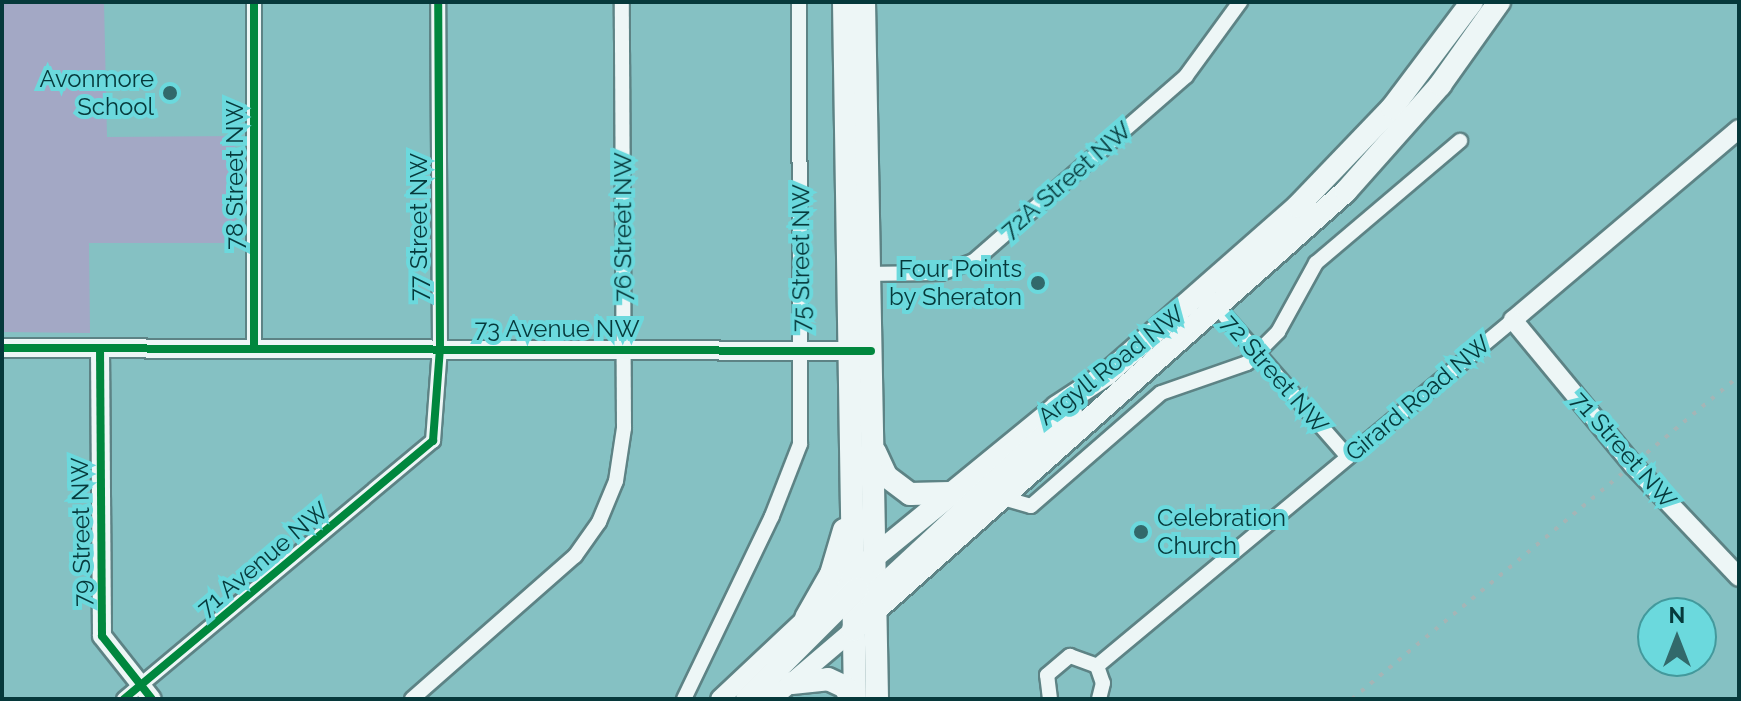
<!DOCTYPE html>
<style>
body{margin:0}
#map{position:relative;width:1741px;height:701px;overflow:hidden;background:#85c1c3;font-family:Raleway,sans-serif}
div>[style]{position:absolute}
.green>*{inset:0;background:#a3a8c5}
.roads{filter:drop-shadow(2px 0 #5d8385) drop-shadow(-2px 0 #5d8385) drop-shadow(0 2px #5d8385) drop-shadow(0 -2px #5d8385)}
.street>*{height:14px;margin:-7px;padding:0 7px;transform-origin:7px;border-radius:7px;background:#edf6f6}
.secondary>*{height:18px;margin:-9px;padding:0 9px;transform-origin:9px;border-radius:9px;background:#edf6f6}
.primary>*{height:22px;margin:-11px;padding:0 11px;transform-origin:11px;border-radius:11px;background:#edf6f6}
.rail>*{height:4px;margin-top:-2px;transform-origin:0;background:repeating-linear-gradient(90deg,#a4b5b6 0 4px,transparent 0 12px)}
.cycleway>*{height:8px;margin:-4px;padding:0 4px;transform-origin:4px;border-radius:4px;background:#00873e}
.dots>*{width:22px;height:22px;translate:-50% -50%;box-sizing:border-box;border:4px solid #6bd9dd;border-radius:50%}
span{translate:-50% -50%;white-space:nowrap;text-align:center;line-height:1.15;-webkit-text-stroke:8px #6bd9dd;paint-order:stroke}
.poi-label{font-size:24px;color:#06393b}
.right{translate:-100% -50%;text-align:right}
.left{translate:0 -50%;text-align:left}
.street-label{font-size:24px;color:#06393b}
.frame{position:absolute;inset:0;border:4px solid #06393b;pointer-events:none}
.north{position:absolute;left:1637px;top:597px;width:80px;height:80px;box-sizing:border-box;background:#6bd9dd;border:2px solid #43999c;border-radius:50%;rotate:0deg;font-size:22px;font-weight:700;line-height:32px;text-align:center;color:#06393b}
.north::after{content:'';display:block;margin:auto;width:28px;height:36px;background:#32696b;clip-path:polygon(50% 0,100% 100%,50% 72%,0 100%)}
</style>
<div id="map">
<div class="green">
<i style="clip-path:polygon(2px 2px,104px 2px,107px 137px,235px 136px,236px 243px,89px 243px,90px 333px,2px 332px)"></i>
</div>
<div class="roads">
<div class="street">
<i style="left:254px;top:2px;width:346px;rotate:90deg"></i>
<i style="left:861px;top:274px;width:80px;rotate:-0.7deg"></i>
<i style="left:941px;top:273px;width:35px;rotate:-20deg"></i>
<i style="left:974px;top:261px;width:281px;rotate:-41.1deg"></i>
<i style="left:1186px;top:76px;width:92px;rotate:-53.9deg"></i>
<i style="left:1211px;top:300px;width:208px;rotate:48.9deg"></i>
<i style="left:1003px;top:498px;width:29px;rotate:16deg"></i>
<i style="left:1031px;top:506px;width:172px;rotate:-41deg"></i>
<i style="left:1161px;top:393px;width:91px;rotate:-19.2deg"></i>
<i style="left:1247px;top:363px;width:44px;rotate:-45deg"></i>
<i style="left:1278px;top:332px;width:79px;rotate:-61.2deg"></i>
<i style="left:1316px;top:263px;width:189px;rotate:-40.3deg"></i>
<i style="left:1097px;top:666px;width:541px;rotate:-39.75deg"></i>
<i style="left:124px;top:699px;width:403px;rotate:-39.9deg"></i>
<i style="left:433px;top:441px;width:93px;rotate:-85.7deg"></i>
<i style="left:440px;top:348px;width:346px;rotate:-90.3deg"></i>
<i style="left:412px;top:699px;width:217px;rotate:-41.3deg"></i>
<i style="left:575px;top:556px;width:42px;rotate:-54.8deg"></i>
<i style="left:599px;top:522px;width:44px;rotate:-67.5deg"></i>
<i style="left:616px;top:481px;width:54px;rotate:-81.4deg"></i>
<i style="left:624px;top:428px;width:426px;rotate:-90.3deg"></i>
<i style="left:684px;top:699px;width:203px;rotate:-64.3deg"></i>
<i style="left:772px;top:516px;width:77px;rotate:-68.7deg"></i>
<i style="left:800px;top:444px;width:442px;rotate:-90.1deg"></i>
<i style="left:1050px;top:699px;width:24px;rotate:-97deg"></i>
<i style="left:1047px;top:675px;width:30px;rotate:-40deg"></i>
<i style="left:1070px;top:656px;width:29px;rotate:20deg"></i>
<i style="left:1097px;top:666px;width:18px;rotate:71deg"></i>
<i style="left:1103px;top:683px;width:16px;rotate:104deg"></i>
</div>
<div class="secondary">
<i style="left:1739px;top:129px;width:296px;rotate:139.8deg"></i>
<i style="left:1513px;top:320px;width:188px;rotate:50.4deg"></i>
<i style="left:1633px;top:465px;width:154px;rotate:46.6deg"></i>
<i style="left:2px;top:348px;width:861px;rotate:0.2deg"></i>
<i style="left:100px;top:348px;width:288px;rotate:89.6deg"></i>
<i style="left:102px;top:636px;width:80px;rotate:51.6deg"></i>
<i style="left:720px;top:699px;width:181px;rotate:-43.2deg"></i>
<i style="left:772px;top:699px;width:106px;rotate:-40.4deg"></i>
</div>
<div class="primary">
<i style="left:844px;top:2px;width:697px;rotate:89.1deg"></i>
<i style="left:864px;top:2px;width:697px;rotate:88.93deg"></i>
<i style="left:875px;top:452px;width:26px;rotate:65deg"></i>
<i style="left:886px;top:476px;width:30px;rotate:37deg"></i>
<i style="left:910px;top:494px;width:40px;rotate:-1.4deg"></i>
<i style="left:852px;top:575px;width:265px;rotate:-39.3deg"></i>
<i style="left:1057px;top:407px;width:60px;rotate:-33.4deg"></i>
<i style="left:1107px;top:374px;width:254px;rotate:-41.3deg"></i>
<i style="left:1298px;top:206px;width:136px;rotate:-46.2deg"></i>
<i style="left:1392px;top:108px;width:133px;rotate:-53deg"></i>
<i style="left:871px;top:597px;width:273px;rotate:-42.9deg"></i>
<i style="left:806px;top:618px;width:51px;rotate:-60.4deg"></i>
<i style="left:831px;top:574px;width:46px;rotate:-73.5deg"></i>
<i style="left:853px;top:630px;width:660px;rotate:-41.68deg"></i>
<i style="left:1346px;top:191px;width:142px;rotate:-48.4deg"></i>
<i style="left:1440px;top:85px;width:102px;rotate:-54.6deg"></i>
<i style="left:792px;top:683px;width:36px;rotate:-6deg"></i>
<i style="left:828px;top:679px;width:19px;rotate:25deg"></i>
<i style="left:845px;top:687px;width:13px;rotate:63deg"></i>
<i style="left:747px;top:699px;width:156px;rotate:-45deg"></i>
</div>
</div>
<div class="rail">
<i style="left:1352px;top:699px;width:504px;rotate:-39.85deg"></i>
</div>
<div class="cycleway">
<i style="left:254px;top:2px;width:346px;rotate:90deg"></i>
<i style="left:2px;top:348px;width:869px;rotate:0.2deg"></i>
<i style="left:100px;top:348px;width:288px;rotate:89.6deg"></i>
<i style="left:102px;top:636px;width:80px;rotate:51.6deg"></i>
<i style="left:124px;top:699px;width:403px;rotate:-39.9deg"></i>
<i style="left:433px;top:441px;width:93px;rotate:-85.7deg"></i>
<i style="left:440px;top:348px;width:346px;rotate:-90.3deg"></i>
</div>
<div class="dots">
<i style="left:170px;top:93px;background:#32696b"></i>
<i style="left:1038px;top:283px;background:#32696b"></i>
<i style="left:1141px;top:532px;background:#32696b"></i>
</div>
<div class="poi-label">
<span class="right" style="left:154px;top:93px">Avonmore<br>School</span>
<span class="right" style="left:1022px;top:283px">Four Points<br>by Sheraton</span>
<span class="left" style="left:1157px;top:532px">Celebration<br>Church</span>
</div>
<div class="street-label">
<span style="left:235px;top:175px;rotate:-90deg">78 Street NW</span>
<span style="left:1066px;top:180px;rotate:-41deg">72A Street NW</span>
<span style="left:419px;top:227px;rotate:-90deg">77 Street NW</span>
<span style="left:623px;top:227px;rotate:-90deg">76 Street NW</span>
<span style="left:801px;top:258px;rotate:-90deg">75 Street NW</span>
<span style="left:557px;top:329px">73 Avenue NW</span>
<span style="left:1111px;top:365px;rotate:-38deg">Argyll Road NW</span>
<span style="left:1275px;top:374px;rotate:49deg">72 Street NW</span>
<span style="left:1418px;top:398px;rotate:-40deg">Girard Road NW</span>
<span style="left:1624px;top:450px;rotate:49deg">71 Street NW</span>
<span style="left:81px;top:532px;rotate:-91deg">79 Street NW</span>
<span style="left:263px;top:559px;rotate:-40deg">71 Avenue NW</span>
</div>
<div class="frame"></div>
<div class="north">N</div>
</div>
